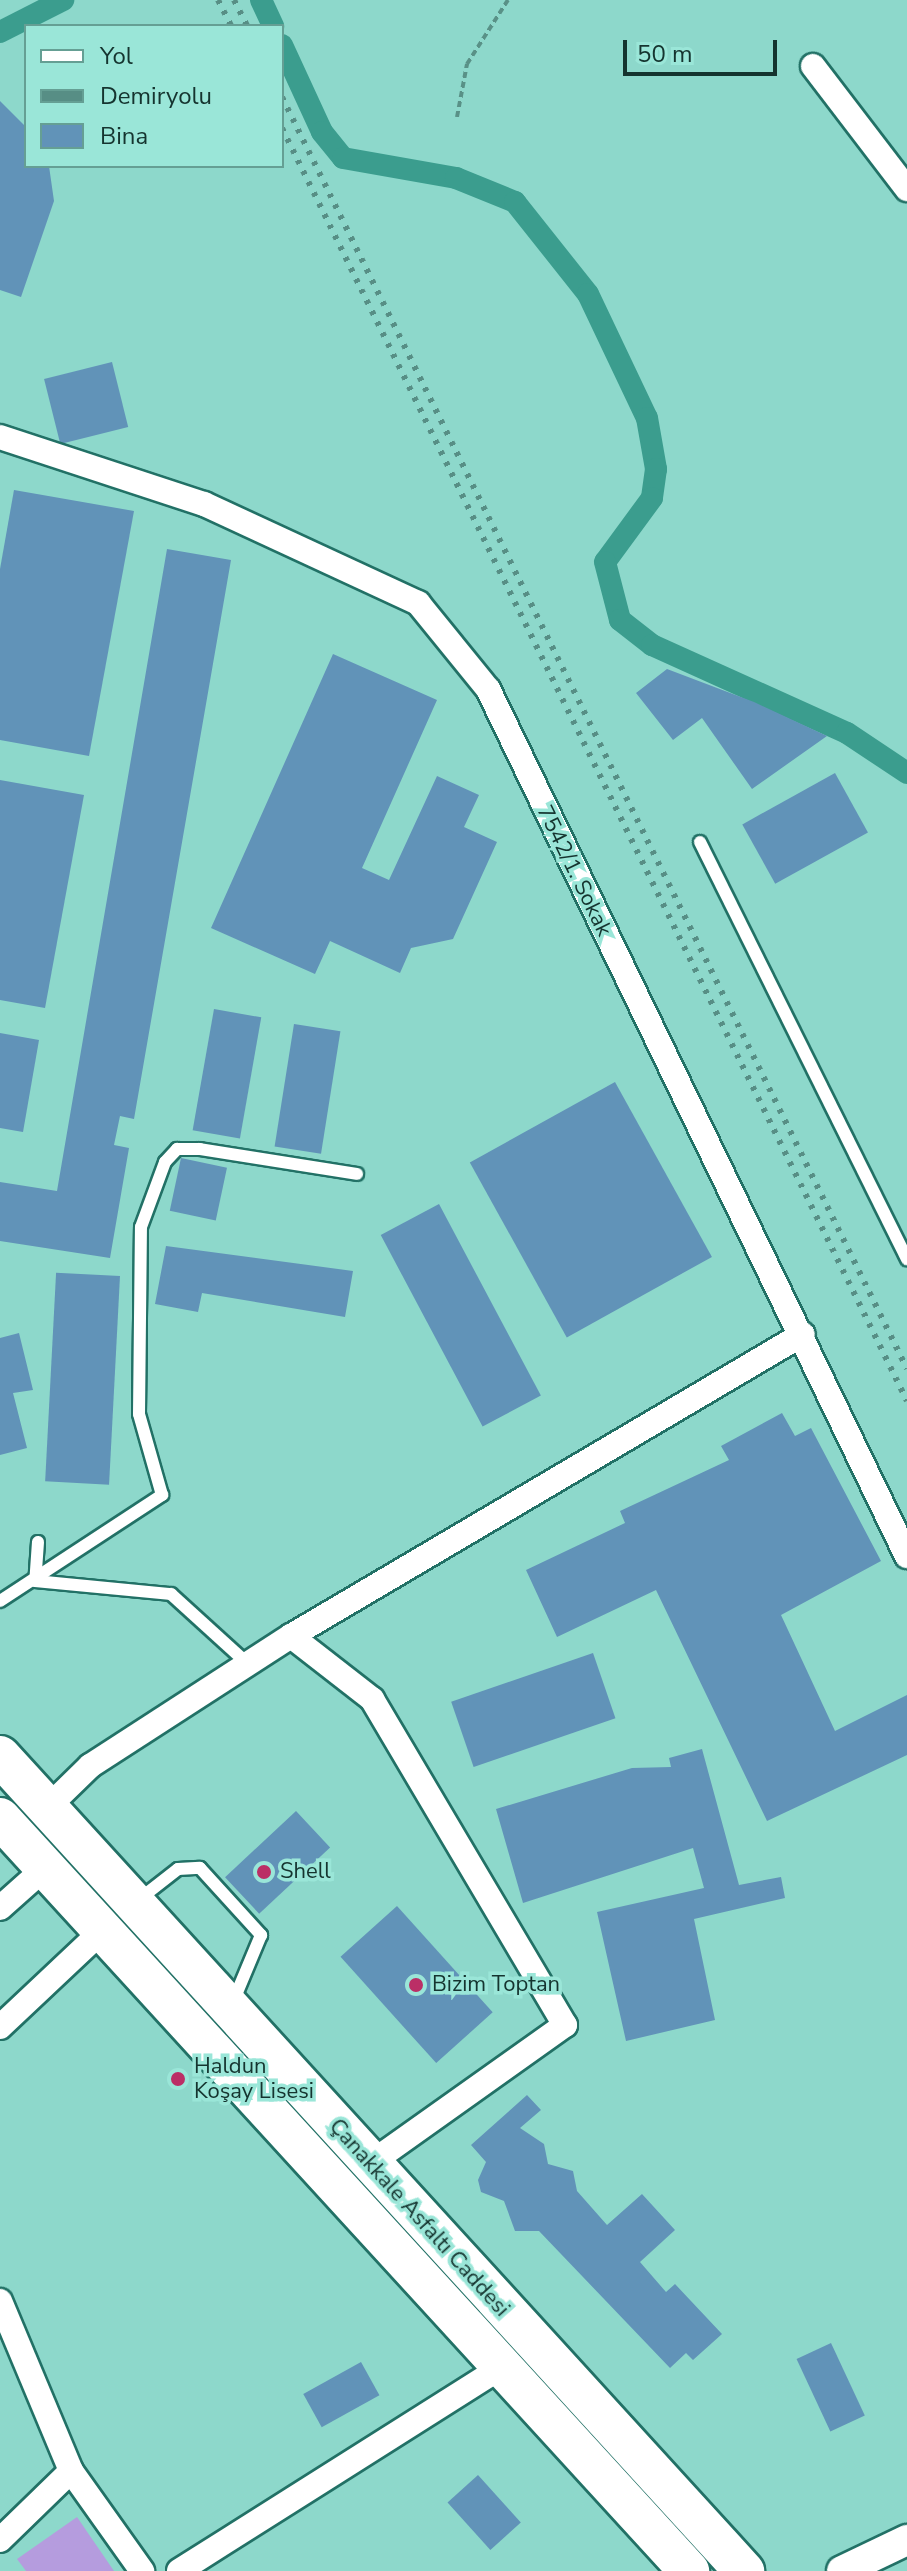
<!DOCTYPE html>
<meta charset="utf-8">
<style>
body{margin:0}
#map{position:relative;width:907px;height:2571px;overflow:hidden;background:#8dd8cb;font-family:"Nunito Sans",sans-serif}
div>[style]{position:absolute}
.green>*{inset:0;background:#b59cde}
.canal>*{height:22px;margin:-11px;padding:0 11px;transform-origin:11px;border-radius:11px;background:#3b9d8e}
.building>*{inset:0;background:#6193b8;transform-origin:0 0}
.path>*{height:4px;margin-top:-2px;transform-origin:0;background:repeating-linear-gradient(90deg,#599187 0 6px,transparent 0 10px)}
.roads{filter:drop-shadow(2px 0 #227166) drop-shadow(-2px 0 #227166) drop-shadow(0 2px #227166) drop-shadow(0 -2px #227166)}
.service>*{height:12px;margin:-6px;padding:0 6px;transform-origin:6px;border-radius:6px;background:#fff}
.minor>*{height:24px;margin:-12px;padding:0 12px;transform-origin:12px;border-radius:12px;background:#fff}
.tertiary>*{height:30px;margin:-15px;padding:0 15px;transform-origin:15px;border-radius:15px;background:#fff}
.trunk>*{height:40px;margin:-20px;padding:0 20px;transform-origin:20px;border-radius:20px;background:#fff}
.rail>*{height:6px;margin-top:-3px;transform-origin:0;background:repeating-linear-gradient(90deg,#578e85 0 4px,transparent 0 12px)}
.dots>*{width:22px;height:22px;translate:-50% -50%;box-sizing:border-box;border:4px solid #9ae6d8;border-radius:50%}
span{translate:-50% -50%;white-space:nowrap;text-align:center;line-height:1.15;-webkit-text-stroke:7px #9ae6d8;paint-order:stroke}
.street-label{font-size:22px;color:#15342f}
.poi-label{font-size:22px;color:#15342f}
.left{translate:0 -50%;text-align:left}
.legend{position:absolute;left:24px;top:24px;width:260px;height:144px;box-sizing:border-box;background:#9ae6d8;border:2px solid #659f94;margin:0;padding:10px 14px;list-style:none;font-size:24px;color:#15342f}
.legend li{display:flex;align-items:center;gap:16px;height:40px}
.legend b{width:40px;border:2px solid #659f94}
.scale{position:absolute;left:623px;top:40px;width:154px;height:36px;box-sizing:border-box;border:4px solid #15342f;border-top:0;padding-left:10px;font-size:24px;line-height:28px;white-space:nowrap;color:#15342f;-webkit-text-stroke:6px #9ae6d8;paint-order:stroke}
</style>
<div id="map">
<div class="green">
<i style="clip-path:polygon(77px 2517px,114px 2571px,26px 2571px,17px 2559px)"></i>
</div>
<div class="canal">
<i style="left:261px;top:0;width:29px;rotate:65deg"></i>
<i style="left:0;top:32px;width:71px;rotate:-26.9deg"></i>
<i style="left:282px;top:45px;width:96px;rotate:65.3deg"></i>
<i style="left:322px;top:132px;width:33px;rotate:51deg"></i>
<i style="left:343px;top:158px;width:115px;rotate:10deg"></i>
<i style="left:456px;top:178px;width:64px;rotate:22.1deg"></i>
<i style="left:515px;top:202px;width:117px;rotate:51.6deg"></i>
<i style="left:588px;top:294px;width:137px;rotate:64.6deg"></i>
<i style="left:647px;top:418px;width:52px;rotate:80deg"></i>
<i style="left:656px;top:469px;width:29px;rotate:98deg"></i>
<i style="left:652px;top:498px;width:79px;rotate:126.3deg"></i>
<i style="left:605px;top:562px;width:60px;rotate:75.5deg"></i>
<i style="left:620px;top:620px;width:41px;rotate:38deg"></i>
<i style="left:652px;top:645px;width:214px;rotate:24.3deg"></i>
<i style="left:847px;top:733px;width:72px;rotate:33.7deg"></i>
</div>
<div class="building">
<i style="clip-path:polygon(0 101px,26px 127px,26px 166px,49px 166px,54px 201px,21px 297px,0 290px)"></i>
<i style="left:112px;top:362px;width:67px;height:70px;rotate:76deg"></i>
<i style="clip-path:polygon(14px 490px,134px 511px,89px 756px,0 740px,0 569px)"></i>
<i style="clip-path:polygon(167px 549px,231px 560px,134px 1119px,120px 1116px,114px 1145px,129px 1148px,110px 1258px,0 1241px,0 1182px,57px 1191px)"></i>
<i style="clip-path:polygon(333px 654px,437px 700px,362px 868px,389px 880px,437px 776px,479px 795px,464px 827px,497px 842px,453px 939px,411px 948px,400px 973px,330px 941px,315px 974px,211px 928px)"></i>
<i style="clip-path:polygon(667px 669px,754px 702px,827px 736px,752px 789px,702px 718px,673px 740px,636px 693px)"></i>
<i style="left:835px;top:773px;width:68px;height:106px;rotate:61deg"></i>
<i style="clip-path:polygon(0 780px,84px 795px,45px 1008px,0 1000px)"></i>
<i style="left:214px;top:1009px;width:48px;height:123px;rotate:10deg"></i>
<i style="left:294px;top:1024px;width:47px;height:124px;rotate:9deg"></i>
<i style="clip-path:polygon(0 1033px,39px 1040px,23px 1132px,0 1128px)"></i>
<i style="left:615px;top:1082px;width:200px;height:166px;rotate:61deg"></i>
<i style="left:181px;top:1158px;width:47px;height:54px;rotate:12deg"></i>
<i style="left:439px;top:1204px;width:217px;height:66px;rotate:62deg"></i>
<i style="clip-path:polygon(166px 1246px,353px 1271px,345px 1317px,202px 1293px,198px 1312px,155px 1304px)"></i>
<i style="left:120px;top:1276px;width:209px;height:64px;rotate:93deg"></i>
<i style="clip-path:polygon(19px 1333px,33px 1390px,13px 1393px,27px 1448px,0 1455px,0 1338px)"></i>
<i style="clip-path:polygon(782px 1413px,795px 1436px,811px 1428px,881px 1561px,781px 1615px,835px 1731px,907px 1695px,907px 1755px,767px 1821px,656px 1590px,557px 1637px,526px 1570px,625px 1523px,620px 1511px,729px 1460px,721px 1446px)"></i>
<i style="left:593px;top:1653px;width:69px;height:150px;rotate:71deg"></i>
<i style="clip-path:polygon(702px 1749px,739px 1885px,781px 1877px,785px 1898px,694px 1919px,715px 2020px,626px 2041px,597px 1912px,704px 1888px,693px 1848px,523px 1903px,496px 1809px,632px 1768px,671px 1767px,669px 1758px)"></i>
<i style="left:296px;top:1811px;width:50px;height:97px;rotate:47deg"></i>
<i style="left:397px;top:1906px;width:143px;height:76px;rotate:48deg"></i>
<i style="clip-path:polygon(527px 2095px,541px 2110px,520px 2128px,544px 2144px,548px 2164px,573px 2171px,577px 2191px,607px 2225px,642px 2194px,675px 2230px,640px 2262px,666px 2292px,675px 2284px,722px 2334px,693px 2360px,686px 2353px,670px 2368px,539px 2231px,515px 2231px,504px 2201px,481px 2192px,478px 2180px,486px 2162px,471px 2145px)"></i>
<i style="left:831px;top:2343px;width:80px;height:38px;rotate:65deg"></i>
<i style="left:361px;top:2362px;width:38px;height:66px;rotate:61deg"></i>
<i style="left:478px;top:2475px;width:64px;height:41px;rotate:48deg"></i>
</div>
<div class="path">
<i style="left:457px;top:117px;width:54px;rotate:-79.3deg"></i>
<i style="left:467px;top:64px;width:76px;rotate:-57.4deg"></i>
</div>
<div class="roads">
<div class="service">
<i style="left:700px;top:842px;width:466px;rotate:63.6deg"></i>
<i style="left:38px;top:1542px;width:39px;rotate:94deg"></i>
<i style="left:35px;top:1581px;width:137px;rotate:5.5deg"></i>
<i style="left:171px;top:1594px;width:104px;rotate:42.3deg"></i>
<i style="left:0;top:1601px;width:194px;rotate:-33.2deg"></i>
<i style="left:162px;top:1495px;width:84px;rotate:-105.9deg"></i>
<i style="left:139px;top:1414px;width:187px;rotate:-89.4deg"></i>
<i style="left:141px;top:1227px;width:69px;rotate:-69.7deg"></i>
<i style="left:165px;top:1162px;width:18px;rotate:-47deg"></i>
<i style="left:177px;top:1149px;width:23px"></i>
<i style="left:200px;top:1149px;width:159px;rotate:9deg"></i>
<i style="left:137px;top:1901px;width:52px;rotate:-38deg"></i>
<i style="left:178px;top:1869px;width:22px;rotate:-3deg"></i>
<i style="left:200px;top:1868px;width:91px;rotate:47.7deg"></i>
<i style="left:261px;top:1935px;width:73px;rotate:112.7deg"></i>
</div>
<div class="minor">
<i style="left:813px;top:66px;width:155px;rotate:52.6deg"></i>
<i style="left:0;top:437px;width:215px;rotate:18.2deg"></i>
<i style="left:204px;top:504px;width:236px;rotate:24.8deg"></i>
<i style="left:418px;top:603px;width:111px;rotate:50.9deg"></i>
<i style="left:488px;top:689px;width:963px;rotate:64.21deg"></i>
<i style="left:291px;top:1636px;width:103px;rotate:37.9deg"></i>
<i style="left:372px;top:1699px;width:379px;rotate:59.4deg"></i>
<i style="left:565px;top:2025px;width:238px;rotate:144.6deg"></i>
<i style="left:47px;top:1808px;width:60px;rotate:-44.3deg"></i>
<i style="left:90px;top:1766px;width:239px;rotate:-32.9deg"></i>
<i style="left:291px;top:1636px;width:594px;rotate:-30.53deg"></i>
<i style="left:0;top:1908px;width:62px;rotate:-41.7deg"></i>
<i style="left:0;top:2027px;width:143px;rotate:-43.3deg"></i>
<i style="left:0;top:2301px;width:184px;rotate:67.3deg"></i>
<i style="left:71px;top:2471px;width:123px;rotate:54.6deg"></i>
<i style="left:0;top:2540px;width:99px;rotate:-44.2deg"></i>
<i style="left:179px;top:2571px;width:382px;rotate:-32.3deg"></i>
</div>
<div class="tertiary">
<i style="left:842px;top:2571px;width:72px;rotate:-25.5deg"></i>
</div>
<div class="trunk">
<i style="left:0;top:1756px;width:1104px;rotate:47.61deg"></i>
<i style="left:0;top:1818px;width:1021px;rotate:47.54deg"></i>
</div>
</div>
<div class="rail">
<i style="left:218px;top:0;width:29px;rotate:63deg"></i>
<i style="left:234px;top:0;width:29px;rotate:63deg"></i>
<i style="left:282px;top:97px;width:1417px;rotate:63.83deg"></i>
<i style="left:282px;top:128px;width:1418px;rotate:63.85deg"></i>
</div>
<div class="dots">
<i style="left:264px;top:1872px;background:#bb2f66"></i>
<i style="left:416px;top:1985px;background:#bb2f66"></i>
<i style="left:178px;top:2079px;background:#bb2f66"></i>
</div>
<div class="street-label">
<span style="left:574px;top:871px;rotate:64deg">7542/1. Sokak</span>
<span style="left:419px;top:2218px;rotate:48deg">Çanakkale Asfaltı Caddesi</span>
</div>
<div class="poi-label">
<span class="left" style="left:280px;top:1872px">Shell</span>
<span class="left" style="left:432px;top:1985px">Bizim Toptan</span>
<span class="left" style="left:194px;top:2079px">Haldun<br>Koşay Lisesi</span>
</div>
<ul class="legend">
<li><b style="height:10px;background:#fff"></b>Yol</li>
<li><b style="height:10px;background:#578e85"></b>Demiryolu</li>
<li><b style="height:22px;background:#6193b8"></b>Bina</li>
</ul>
<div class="scale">50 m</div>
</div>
